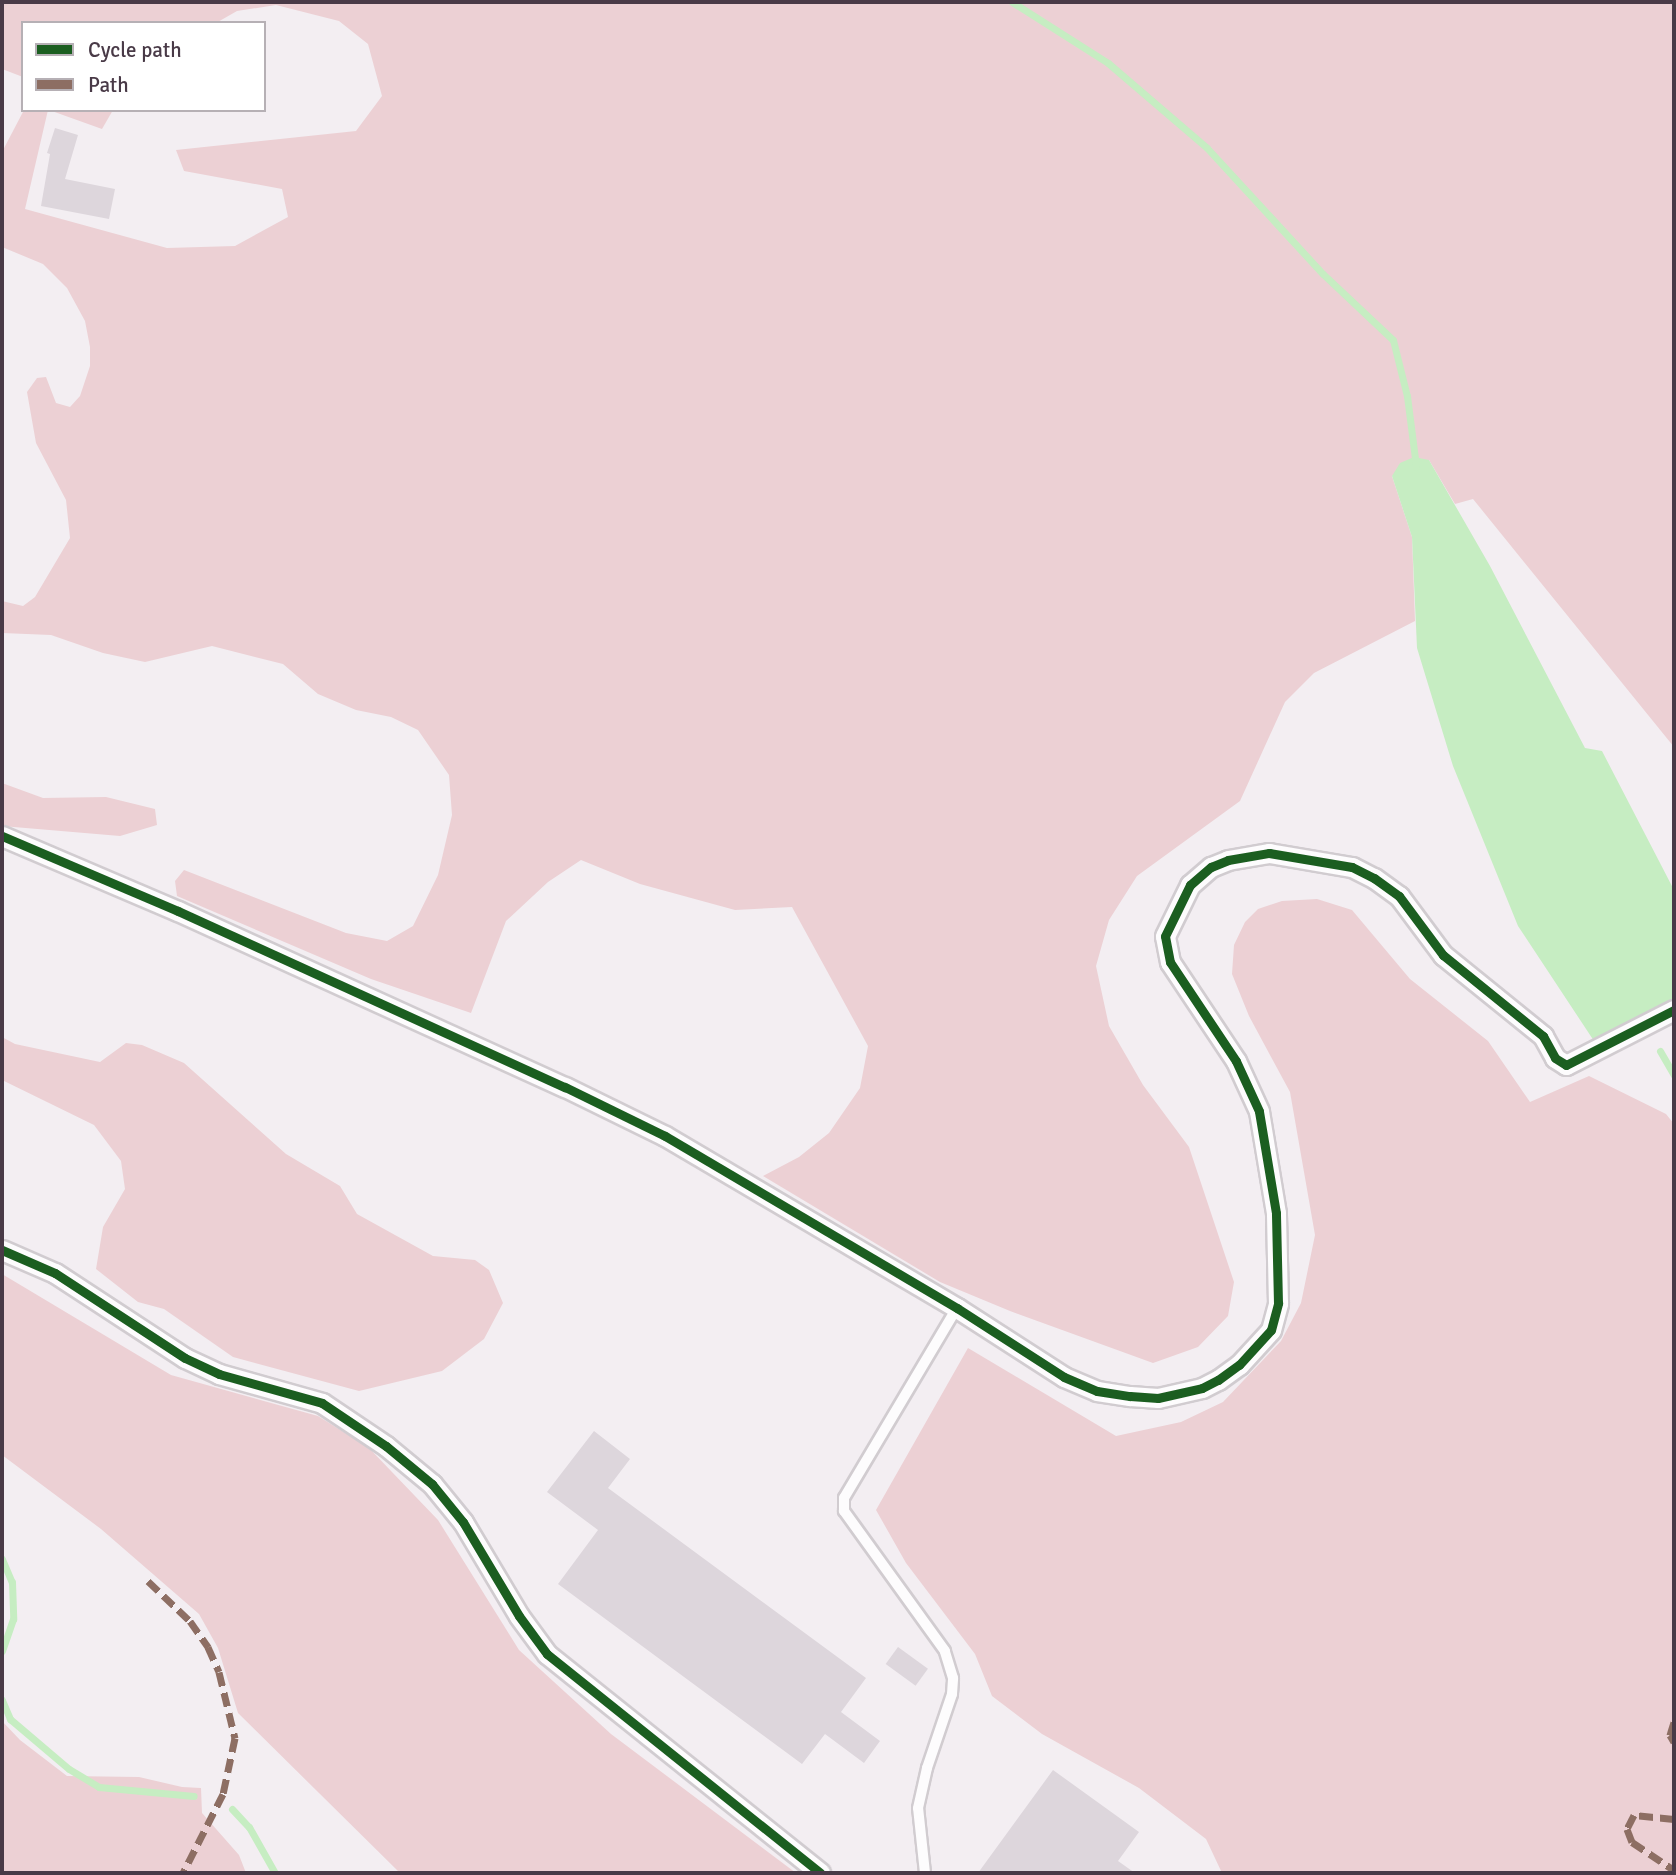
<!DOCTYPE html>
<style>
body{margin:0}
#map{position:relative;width:1676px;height:1875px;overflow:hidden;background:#f3eef2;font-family:Signika,sans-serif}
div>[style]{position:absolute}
.green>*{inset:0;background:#ecd0d4}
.water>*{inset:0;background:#c6edc2}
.stream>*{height:7px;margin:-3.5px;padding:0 3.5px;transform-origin:3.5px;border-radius:3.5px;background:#c6edc2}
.building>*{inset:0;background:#ddd6dc;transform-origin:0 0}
.roads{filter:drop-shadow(2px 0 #d1ccd0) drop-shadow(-2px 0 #d1ccd0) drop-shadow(0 2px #d1ccd0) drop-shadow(0 -2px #d1ccd0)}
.service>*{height:10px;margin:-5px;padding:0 5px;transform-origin:5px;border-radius:5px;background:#fdfcfd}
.minor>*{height:19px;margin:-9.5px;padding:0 9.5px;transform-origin:9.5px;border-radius:9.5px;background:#fdfcfd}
.quiet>*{height:7px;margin-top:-3.5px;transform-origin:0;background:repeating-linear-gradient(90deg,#8d6e63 0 14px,transparent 0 21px)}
.cycleway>*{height:9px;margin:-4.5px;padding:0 4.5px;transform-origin:4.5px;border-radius:4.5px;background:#1b5e20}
span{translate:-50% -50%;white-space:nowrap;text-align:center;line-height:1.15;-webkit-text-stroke:7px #fff;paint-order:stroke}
.frame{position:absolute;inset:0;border:4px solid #493a47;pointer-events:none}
.legend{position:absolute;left:21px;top:21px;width:245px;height:91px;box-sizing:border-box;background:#fff;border:2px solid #b6b0b5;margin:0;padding:9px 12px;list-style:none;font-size:21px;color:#493a47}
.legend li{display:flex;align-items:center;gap:14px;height:35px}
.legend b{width:35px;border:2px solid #b6b0b5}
</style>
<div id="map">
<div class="green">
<i style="clip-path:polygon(2px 2px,1674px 4px,1674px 747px,1473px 499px,1455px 504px,1429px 460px,1392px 476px,1412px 537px,1415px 621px,1314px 673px,1285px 702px,1240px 801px,1137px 876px,1109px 920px,1096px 966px,1109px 1026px,1143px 1085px,1189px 1147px,1234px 1282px,1228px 1316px,1198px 1347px,1153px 1363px,1010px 1311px,940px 1282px,763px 1176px,799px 1157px,829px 1133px,860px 1088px,868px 1046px,792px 907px,735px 910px,640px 884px,581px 860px,548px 882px,506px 921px,471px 1013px,371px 979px,177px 896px,175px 881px,184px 870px,346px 933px,387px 941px,413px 926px,438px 875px,452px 815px,449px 775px,418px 730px,391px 717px,356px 710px,318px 694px,283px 664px,212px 646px,145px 662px,103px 653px,51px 635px,2px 633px,2px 601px,23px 606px,35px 597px,70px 538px,66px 500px,36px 443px,27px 392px,37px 378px,46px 377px,56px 403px,70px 407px,80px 396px,90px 366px,90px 347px,85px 321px,67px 288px,43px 264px,2px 247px,2px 152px,24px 110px,48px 110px,25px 209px,167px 248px,235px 246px,288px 217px,282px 189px,184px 171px,176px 150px,356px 131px,382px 96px,368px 44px,339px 21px,276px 5px,237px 11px,216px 23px,23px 23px,23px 77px,2px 69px)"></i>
<i style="clip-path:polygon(49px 110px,113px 110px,102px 129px)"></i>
<i style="clip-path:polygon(2px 783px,43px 798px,106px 797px,155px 809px,157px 825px,120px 836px,2px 826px)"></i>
<i style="clip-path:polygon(1317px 899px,1352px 910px,1410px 979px,1488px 1041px,1530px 1102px,1589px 1076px,1666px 1114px,1674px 1124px,1674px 1873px,1222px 1873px,1206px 1839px,1139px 1788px,1042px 1734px,992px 1696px,975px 1654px,906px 1563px,876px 1510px,968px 1348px,1116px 1436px,1181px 1422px,1223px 1402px,1281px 1341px,1301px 1303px,1315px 1235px,1290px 1092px,1249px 1016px,1232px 974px,1234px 945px,1245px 922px,1258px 909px,1282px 901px)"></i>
<i style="clip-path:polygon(2px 1037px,15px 1044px,100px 1062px,126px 1043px,142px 1045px,184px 1063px,286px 1154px,340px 1186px,357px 1214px,433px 1256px,475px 1260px,489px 1270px,503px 1303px,484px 1339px,442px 1371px,359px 1391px,233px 1357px,164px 1309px,138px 1302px,96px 1269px,103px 1227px,125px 1189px,121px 1161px,94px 1125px,2px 1080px)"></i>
<i style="clip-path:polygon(2px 1274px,171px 1375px,318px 1416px,369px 1448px,438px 1520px,519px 1650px,611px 1734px,796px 1873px,400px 1873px,238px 1713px,218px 1648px,199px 1614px,101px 1529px,2px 1455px)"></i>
<i style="clip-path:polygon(2px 1721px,20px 1740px,67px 1776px,139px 1777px,182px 1787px,201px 1788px,202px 1813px,239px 1855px,246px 1873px,2px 1873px)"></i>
</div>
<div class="water">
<i style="clip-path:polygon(1414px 457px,1429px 460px,1490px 566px,1585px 748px,1602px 751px,1674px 890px,1674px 999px,1594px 1041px,1518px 926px,1453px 766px,1417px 648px,1412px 537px,1392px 476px,1400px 463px)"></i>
</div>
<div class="stream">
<i style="left:1012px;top:2px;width:114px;rotate:32.4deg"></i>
<i style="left:1108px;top:63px;width:130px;rotate:40.6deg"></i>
<i style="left:1207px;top:148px;width:171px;rotate:47.4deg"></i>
<i style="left:1323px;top:274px;width:96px;rotate:43.3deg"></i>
<i style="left:1393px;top:340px;width:58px;rotate:76deg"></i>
<i style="left:1407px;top:396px;width:71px;rotate:82.7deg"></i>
<i style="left:1660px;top:1051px;width:28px;rotate:60deg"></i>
<i style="left:2px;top:1559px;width:25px;rotate:67deg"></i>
<i style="left:12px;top:1582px;width:37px;rotate:88deg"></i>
<i style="left:13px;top:1619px;width:34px;rotate:109deg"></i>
<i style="left:2px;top:1700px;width:21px;rotate:67deg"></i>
<i style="left:10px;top:1719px;width:77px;rotate:40.3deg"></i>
<i style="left:69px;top:1769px;width:35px;rotate:31deg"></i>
<i style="left:99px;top:1787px;width:95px;rotate:5.4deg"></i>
<i style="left:232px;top:1809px;width:25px;rotate:47deg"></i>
<i style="left:249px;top:1827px;width:53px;rotate:60.5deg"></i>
</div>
<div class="building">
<i style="clip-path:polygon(55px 128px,78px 135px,65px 179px,115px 189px,109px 219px,41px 206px,50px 154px,47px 153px)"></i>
<i style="clip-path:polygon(594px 1431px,630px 1459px,608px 1488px,866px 1678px,841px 1712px,880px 1741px,864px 1763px,825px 1734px,802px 1764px,558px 1584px,598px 1530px,547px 1492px)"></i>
<i style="left:898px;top:1647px;width:37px;height:21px;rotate:36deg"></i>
<i style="clip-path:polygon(1053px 1770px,1139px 1832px,1118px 1861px,1135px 1873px,978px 1873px)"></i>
</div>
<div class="roads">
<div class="service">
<i style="left:925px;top:1873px;width:65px;rotate:-96.1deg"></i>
<i style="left:918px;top:1808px;width:41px;rotate:-77.3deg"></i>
<i style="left:927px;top:1768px;width:78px;rotate:-71.3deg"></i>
<i style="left:952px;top:1694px;width:16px;rotate:-86deg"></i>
<i style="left:953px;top:1678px;width:28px;rotate:-107deg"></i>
<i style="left:945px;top:1651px;width:173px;rotate:-125.8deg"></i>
<i style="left:844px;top:1511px;width:13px;rotate:-90deg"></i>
<i style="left:844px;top:1498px;width:221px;rotate:-59.3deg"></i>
</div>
<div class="minor">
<i style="left:2px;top:836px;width:191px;rotate:23.1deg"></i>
<i style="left:178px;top:911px;width:425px;rotate:24.5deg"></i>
<i style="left:565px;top:1087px;width:111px;rotate:26.1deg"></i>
<i style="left:665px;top:1136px;width:339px;rotate:30.5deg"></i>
<i style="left:957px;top:1308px;width:127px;rotate:32.8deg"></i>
<i style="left:1064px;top:1377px;width:36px;rotate:23deg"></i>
<i style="left:1097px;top:1391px;width:33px;rotate:9deg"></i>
<i style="left:1130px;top:1396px;width:28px;rotate:4deg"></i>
<i style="left:1158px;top:1398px;width:45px;rotate:-12.8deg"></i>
<i style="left:1202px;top:1388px;width:18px;rotate:-27deg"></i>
<i style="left:1218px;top:1380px;width:26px;rotate:-36deg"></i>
<i style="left:1239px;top:1365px;width:47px;rotate:-47.6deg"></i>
<i style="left:1271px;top:1330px;width:28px;rotate:-75deg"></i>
<i style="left:1278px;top:1303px;width:90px;rotate:-91.3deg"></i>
<i style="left:1276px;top:1213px;width:103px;rotate:-99.5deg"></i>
<i style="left:1259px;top:1111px;width:55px;rotate:-114.7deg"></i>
<i style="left:1236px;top:1061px;width:119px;rotate:-123.7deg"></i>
<i style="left:1170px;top:962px;width:26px;rotate:-101deg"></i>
<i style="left:1165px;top:936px;width:57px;rotate:-63.9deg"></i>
<i style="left:1190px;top:885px;width:28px;rotate:-41deg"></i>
<i style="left:1211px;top:867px;width:18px;rotate:-22deg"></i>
<i style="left:1228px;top:860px;width:42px;rotate:-9.7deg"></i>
<i style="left:1269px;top:853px;width:84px;rotate:9.6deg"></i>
<i style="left:1352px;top:867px;width:25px;rotate:27deg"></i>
<i style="left:1374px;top:878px;width:31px;rotate:36deg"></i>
<i style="left:1399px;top:896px;width:74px;rotate:53.3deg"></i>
<i style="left:1443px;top:955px;width:129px;rotate:39deg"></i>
<i style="left:1543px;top:1036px;width:25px;rotate:61deg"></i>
<i style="left:1555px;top:1058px;width:13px;rotate:32deg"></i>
<i style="left:1566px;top:1065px;width:121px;rotate:-27deg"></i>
<i style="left:2px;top:1250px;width:58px;rotate:23.5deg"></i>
<i style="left:55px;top:1273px;width:155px;rotate:33.2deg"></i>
<i style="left:185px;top:1358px;width:38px;rotate:25deg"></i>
<i style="left:219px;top:1374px;width:107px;rotate:15.7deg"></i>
<i style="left:322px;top:1403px;width:77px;rotate:33.9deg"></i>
<i style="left:386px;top:1446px;width:60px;rotate:39.6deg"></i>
<i style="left:432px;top:1484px;width:49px;rotate:50.8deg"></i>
<i style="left:463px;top:1522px;width:109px;rotate:59.2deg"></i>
<i style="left:519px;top:1616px;width:47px;rotate:53.6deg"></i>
<i style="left:547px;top:1654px;width:350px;rotate:38.7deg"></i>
</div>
</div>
<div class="quiet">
<i style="left:148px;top:1581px;width:58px;rotate:43.6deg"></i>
<i style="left:190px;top:1621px;width:32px;rotate:55deg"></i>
<i style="left:208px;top:1647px;width:27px;rotate:66deg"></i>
<i style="left:219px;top:1672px;width:68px;rotate:76.4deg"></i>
<i style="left:235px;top:1738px;width:57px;rotate:102.1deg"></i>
<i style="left:223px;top:1794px;width:89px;rotate:116.9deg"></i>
<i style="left:1674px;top:1722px;width:14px;rotate:107deg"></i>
<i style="left:1670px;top:1735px;width:8px;rotate:60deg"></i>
<i style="left:1674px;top:1819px;width:40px;rotate:-174.3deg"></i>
<i style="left:1634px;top:1815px;width:16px;rotate:117deg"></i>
<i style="left:1627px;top:1829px;width:14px;rotate:69deg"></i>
<i style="left:1632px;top:1842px;width:50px;rotate:33.7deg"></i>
</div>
<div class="cycleway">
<i style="left:2px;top:836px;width:191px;rotate:23.1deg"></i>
<i style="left:178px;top:911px;width:425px;rotate:24.5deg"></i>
<i style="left:565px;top:1087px;width:111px;rotate:26.1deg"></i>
<i style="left:665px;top:1136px;width:339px;rotate:30.5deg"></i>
<i style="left:957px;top:1308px;width:127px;rotate:32.8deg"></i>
<i style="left:1064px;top:1377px;width:36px;rotate:23deg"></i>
<i style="left:1097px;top:1391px;width:33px;rotate:9deg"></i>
<i style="left:1130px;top:1396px;width:28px;rotate:4deg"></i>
<i style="left:1158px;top:1398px;width:45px;rotate:-12.8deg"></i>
<i style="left:1202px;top:1388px;width:18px;rotate:-27deg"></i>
<i style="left:1218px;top:1380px;width:26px;rotate:-36deg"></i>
<i style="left:1239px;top:1365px;width:47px;rotate:-47.6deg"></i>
<i style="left:1271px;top:1330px;width:28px;rotate:-75deg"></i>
<i style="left:1278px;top:1303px;width:90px;rotate:-91.3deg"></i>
<i style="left:1276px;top:1213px;width:103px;rotate:-99.5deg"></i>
<i style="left:1259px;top:1111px;width:55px;rotate:-114.7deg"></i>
<i style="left:1236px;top:1061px;width:119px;rotate:-123.7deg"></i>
<i style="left:1170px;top:962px;width:26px;rotate:-101deg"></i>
<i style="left:1165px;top:936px;width:57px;rotate:-63.9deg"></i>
<i style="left:1190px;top:885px;width:28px;rotate:-41deg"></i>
<i style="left:1211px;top:867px;width:18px;rotate:-22deg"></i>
<i style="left:1228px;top:860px;width:42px;rotate:-9.7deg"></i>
<i style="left:1269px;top:853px;width:84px;rotate:9.6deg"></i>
<i style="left:1352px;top:867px;width:25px;rotate:27deg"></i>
<i style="left:1374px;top:878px;width:31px;rotate:36deg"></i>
<i style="left:1399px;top:896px;width:74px;rotate:53.3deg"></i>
<i style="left:1443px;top:955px;width:129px;rotate:39deg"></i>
<i style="left:1543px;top:1036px;width:25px;rotate:61deg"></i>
<i style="left:1555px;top:1058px;width:13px;rotate:32deg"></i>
<i style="left:1566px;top:1065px;width:121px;rotate:-27deg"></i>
<i style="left:2px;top:1250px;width:58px;rotate:23.5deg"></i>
<i style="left:55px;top:1273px;width:155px;rotate:33.2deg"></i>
<i style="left:185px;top:1358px;width:38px;rotate:25deg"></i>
<i style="left:219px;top:1374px;width:107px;rotate:15.7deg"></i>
<i style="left:322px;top:1403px;width:77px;rotate:33.9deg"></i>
<i style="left:386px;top:1446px;width:60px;rotate:39.6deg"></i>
<i style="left:432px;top:1484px;width:49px;rotate:50.8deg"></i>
<i style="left:463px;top:1522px;width:109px;rotate:59.2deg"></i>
<i style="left:519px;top:1616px;width:47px;rotate:53.6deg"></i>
<i style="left:547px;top:1654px;width:350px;rotate:38.7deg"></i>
</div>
<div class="frame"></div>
<ul class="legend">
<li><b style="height:9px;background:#1b5e20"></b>Cycle path</li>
<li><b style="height:9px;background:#8d6e63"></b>Path</li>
</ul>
</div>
